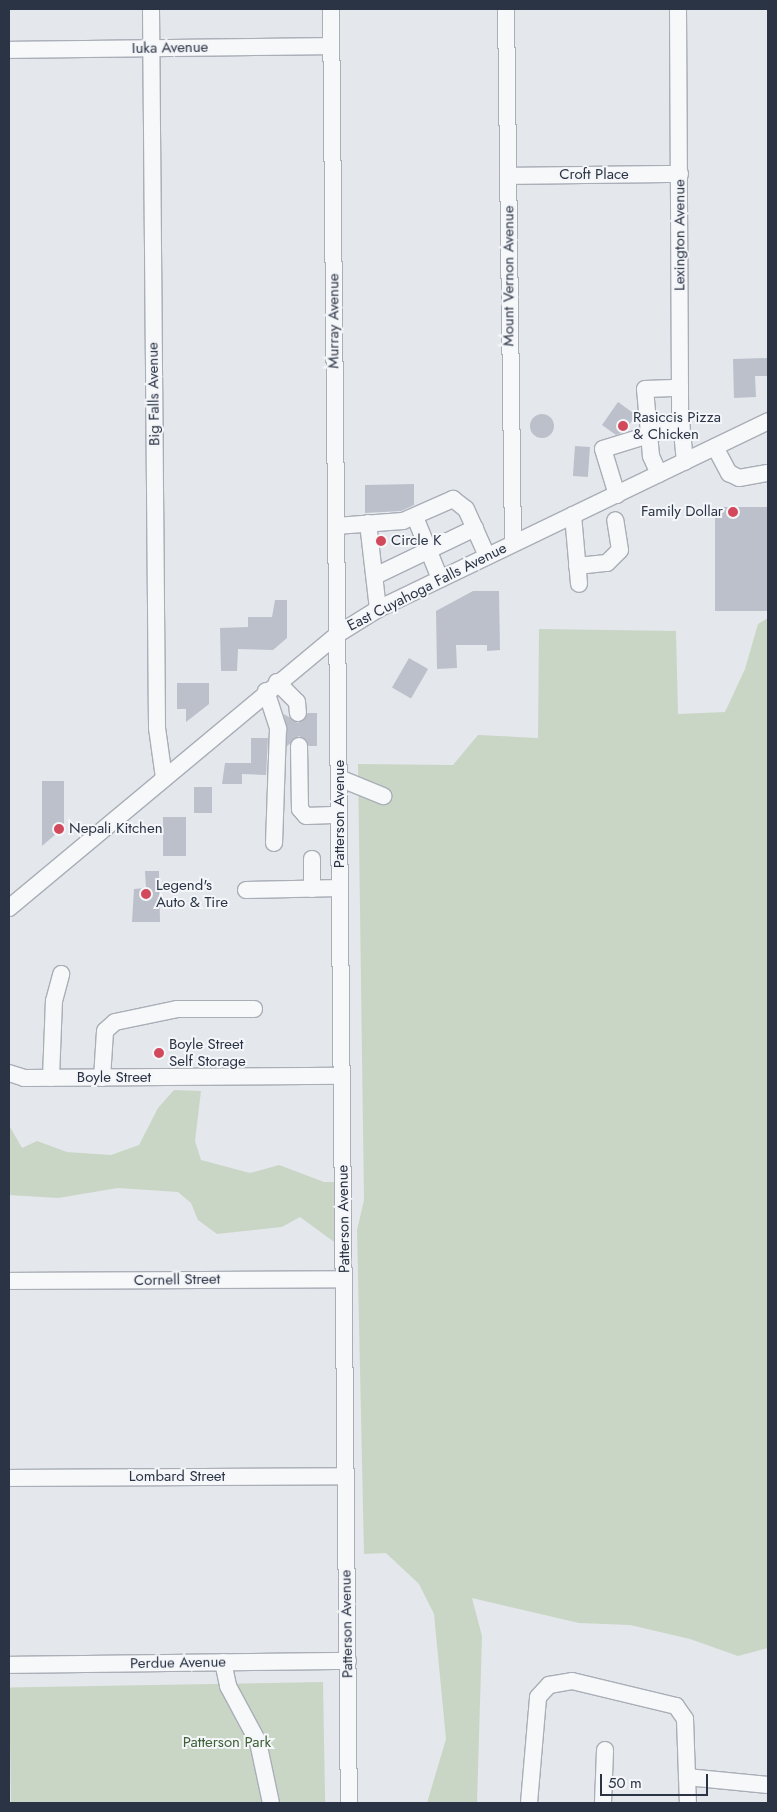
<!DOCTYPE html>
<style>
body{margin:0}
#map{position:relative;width:777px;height:1812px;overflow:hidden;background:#e4e7ec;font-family:Jost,sans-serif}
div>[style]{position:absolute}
.green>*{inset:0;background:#c9d6c5;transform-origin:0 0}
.building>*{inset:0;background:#bbc0ca;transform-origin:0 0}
.round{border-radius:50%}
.roads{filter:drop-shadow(1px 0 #a9aeb7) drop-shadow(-1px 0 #a9aeb7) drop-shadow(0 1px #a9aeb7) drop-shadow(0 -1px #a9aeb7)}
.minor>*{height:16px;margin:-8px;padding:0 8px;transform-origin:8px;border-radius:8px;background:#f7f8fa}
.dots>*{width:14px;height:14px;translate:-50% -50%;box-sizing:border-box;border:2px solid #f4f6f9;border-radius:50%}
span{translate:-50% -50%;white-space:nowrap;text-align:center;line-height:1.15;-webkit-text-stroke:4px #f4f6f9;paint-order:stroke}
.street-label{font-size:15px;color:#2b3445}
.poi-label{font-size:15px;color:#2b3445}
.left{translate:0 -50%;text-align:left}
.right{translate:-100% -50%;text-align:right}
.park-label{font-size:15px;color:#3f6138}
.frame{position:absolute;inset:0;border:10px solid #2b3445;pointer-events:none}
.scale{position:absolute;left:600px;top:1774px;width:108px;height:22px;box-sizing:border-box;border:2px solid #2b3445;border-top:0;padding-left:6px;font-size:15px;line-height:18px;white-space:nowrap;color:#2b3445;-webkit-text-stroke:4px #f4f6f9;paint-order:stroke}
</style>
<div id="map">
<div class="green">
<i style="clip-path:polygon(768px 618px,768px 1648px,738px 1656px,690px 1639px,630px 1625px,579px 1623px,472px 1598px,482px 1636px,477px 1803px,427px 1803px,446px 1739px,434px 1614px,419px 1584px,386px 1553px,364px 1554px,357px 1230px,364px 1200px,358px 764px,453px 765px,478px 735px,538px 738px,539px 629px,676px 631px,678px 714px,725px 712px,745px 669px,758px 624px)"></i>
<i style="clip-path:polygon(174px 1090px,201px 1091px,195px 1141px,201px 1160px,250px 1173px,279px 1165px,324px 1182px,339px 1182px,341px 1247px,300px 1217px,282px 1227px,217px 1234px,198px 1220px,191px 1203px,178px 1192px,118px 1188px,58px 1198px,9px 1195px,9px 1125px,22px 1148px,37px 1141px,67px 1152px,111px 1155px,139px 1145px,158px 1108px)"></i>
<i style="left:323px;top:1682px;width:121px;height:314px;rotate:89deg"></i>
</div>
<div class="building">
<i style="clip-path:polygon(768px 358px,768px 376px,755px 376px,756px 397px,734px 398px,733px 359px)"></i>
<i style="clip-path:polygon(618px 402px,636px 415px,624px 432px,616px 435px,602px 425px)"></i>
<i class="round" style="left:530px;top:414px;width:24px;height:24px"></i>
<i style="left:575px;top:446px;width:15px;height:30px;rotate:4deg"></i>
<i style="clip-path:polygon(414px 484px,414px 505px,401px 511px,365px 513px,365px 485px)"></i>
<i style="left:715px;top:507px;width:53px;height:104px"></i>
<i style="clip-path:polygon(473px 591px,499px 591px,500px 650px,487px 651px,487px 645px,456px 645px,457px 668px,437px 669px,436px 611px)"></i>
<i style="clip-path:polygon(275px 600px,287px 600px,287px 638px,273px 650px,238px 649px,237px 671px,221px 671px,220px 628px,248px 627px,248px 617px,272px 617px)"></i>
<i style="left:409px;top:658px;width:22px;height:34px;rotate:30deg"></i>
<i style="clip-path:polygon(177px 683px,209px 683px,209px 704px,186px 722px,186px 709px,177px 709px)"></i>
<i style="clip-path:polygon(308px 713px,317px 713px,317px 746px,309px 746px,299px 736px,287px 746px,284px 714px,298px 723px)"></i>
<i style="clip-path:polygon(251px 738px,268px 738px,266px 775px,242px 774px,242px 784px,222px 784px,225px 763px,251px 763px)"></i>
<i style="clip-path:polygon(42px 781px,64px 781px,64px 827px,42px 846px)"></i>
<i style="left:194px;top:787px;width:18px;height:26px"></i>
<i style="left:163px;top:817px;width:23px;height:39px"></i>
<i style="clip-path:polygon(145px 871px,159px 871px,160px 922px,132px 922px,134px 889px,146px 888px)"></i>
</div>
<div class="roads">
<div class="minor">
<i style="left:151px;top:9px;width:719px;rotate:89.52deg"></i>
<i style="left:157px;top:728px;width:50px;rotate:82deg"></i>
<i style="left:331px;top:9px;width:1794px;rotate:89.43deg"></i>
<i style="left:506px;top:9px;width:534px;rotate:89.25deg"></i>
<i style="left:678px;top:9px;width:402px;rotate:89.7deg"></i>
<i style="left:680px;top:411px;width:51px;rotate:84.4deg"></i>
<i style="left:9px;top:50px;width:322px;rotate:-0.7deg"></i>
<i style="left:509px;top:176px;width:171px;rotate:-0.7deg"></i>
<i style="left:715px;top:447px;width:30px;rotate:62deg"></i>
<i style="left:729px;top:473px;width:11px;rotate:27deg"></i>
<i style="left:739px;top:478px;width:29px;rotate:-10deg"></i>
<i style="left:659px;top:474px;width:20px;rotate:-114deg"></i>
<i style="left:651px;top:456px;width:67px;rotate:-95.1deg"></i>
<i style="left:645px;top:389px;width:35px;rotate:-2deg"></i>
<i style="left:617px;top:495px;width:48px;rotate:-106.9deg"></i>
<i style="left:603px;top:449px;width:82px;rotate:-17.1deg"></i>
<i style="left:573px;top:515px;width:69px;rotate:85deg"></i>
<i style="left:415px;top:517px;width:67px;rotate:68deg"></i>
<i style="left:368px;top:523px;width:87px;rotate:83.4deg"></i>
<i style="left:336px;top:526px;width:67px;rotate:-4.3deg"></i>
<i style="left:403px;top:521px;width:55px;rotate:-23.7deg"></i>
<i style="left:453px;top:499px;width:16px;rotate:38deg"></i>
<i style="left:466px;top:509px;width:51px;rotate:65.9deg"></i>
<i style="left:577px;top:566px;width:30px;rotate:-6deg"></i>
<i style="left:607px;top:563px;width:18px;rotate:-45deg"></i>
<i style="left:620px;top:550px;width:30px;rotate:-99deg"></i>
<i style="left:375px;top:576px;width:111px;rotate:-25.6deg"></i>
<i style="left:277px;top:682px;width:28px;rotate:45deg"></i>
<i style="left:297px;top:702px;width:11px;rotate:85deg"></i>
<i style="left:266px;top:691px;width:40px;rotate:72deg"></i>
<i style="left:278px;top:729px;width:114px;rotate:92deg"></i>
<i style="left:299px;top:746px;width:63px;rotate:89.1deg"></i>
<i style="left:300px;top:809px;width:9px;rotate:49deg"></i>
<i style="left:306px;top:816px;width:33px;rotate:-2deg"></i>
<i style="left:339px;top:778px;width:48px;rotate:22.2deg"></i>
<i style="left:312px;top:859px;width:30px;rotate:90deg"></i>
<i style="left:246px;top:890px;width:94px;rotate:-1.2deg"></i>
<i style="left:9px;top:908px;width:428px;rotate:-39.8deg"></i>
<i style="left:338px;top:634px;width:47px;rotate:-32deg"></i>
<i style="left:378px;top:609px;width:433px;rotate:-25.7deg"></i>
<i style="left:9px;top:1073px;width:16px;rotate:18deg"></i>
<i style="left:24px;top:1078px;width:318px;rotate:-0.4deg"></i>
<i style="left:51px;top:1078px;width:77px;rotate:-87.8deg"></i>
<i style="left:54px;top:1001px;width:28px;rotate:-75deg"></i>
<i style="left:102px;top:1078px;width:47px;rotate:-86.3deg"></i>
<i style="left:105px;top:1031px;width:13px;rotate:-42deg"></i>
<i style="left:115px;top:1022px;width:63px;rotate:-11.8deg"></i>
<i style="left:177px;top:1009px;width:77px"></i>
<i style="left:9px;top:1281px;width:335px;rotate:-0.3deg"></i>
<i style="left:9px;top:1478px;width:336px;rotate:-0.3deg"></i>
<i style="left:223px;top:1662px;width:25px;rotate:78deg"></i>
<i style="left:228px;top:1686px;width:64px;rotate:61.8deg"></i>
<i style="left:258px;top:1742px;width:62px;rotate:78deg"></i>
<i style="left:9px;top:1665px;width:339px;rotate:-0.7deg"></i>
<i style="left:687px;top:1777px;width:81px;rotate:5.6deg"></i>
<i style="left:529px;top:1803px;width:106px;rotate:-85.1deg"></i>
<i style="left:538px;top:1697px;width:16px;rotate:-47deg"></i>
<i style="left:549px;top:1685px;width:23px;rotate:-10deg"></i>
<i style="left:572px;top:1681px;width:107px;rotate:13.5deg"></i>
<i style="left:676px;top:1706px;width:16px;rotate:55deg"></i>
<i style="left:685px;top:1719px;width:84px;rotate:88deg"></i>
<i style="left:603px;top:1803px;width:53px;rotate:-87.8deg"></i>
</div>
</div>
<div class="dots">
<i style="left:623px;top:426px;background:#d1495b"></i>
<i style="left:733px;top:512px;background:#d1495b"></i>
<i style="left:381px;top:541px;background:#d1495b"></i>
<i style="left:59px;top:829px;background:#d1495b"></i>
<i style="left:146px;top:894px;background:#d1495b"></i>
<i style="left:159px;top:1053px;background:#d1495b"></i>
</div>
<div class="street-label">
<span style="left:170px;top:48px;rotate:-1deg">Iuka Avenue</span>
<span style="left:594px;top:175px">Croft Place</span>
<span style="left:680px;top:235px;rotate:-90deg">Lexington Avenue</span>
<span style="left:509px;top:276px;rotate:-90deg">Mount Vernon Avenue</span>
<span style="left:334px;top:321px;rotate:-90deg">Murray Avenue</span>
<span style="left:154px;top:394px;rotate:-91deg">Big Falls Avenue</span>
<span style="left:427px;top:587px;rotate:-27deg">East Cuyahoga Falls Avenue</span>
<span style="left:340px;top:814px;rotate:-90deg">Patterson Avenue</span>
<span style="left:114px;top:1078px">Boyle Street</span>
<span style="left:344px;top:1219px;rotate:-91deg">Patterson Avenue</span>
<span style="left:177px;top:1280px;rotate:-1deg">Cornell Street</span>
<span style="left:177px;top:1477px">Lombard Street</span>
<span style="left:347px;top:1624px;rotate:-91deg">Patterson Avenue</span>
<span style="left:178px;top:1663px;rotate:-1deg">Perdue Avenue</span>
</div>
<div class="poi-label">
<span class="left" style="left:633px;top:426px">Rasiccis Pizza<br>&amp; Chicken</span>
<span class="right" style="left:723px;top:512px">Family Dollar</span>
<span class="left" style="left:391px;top:541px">Circle K</span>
<span class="left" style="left:69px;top:829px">Nepali Kitchen</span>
<span class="left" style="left:156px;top:894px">Legend's<br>Auto &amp; Tire</span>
<span class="left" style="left:169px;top:1053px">Boyle Street<br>Self Storage</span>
</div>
<div class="park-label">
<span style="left:227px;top:1743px">Patterson Park</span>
</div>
<div class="frame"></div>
<div class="scale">50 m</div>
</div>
